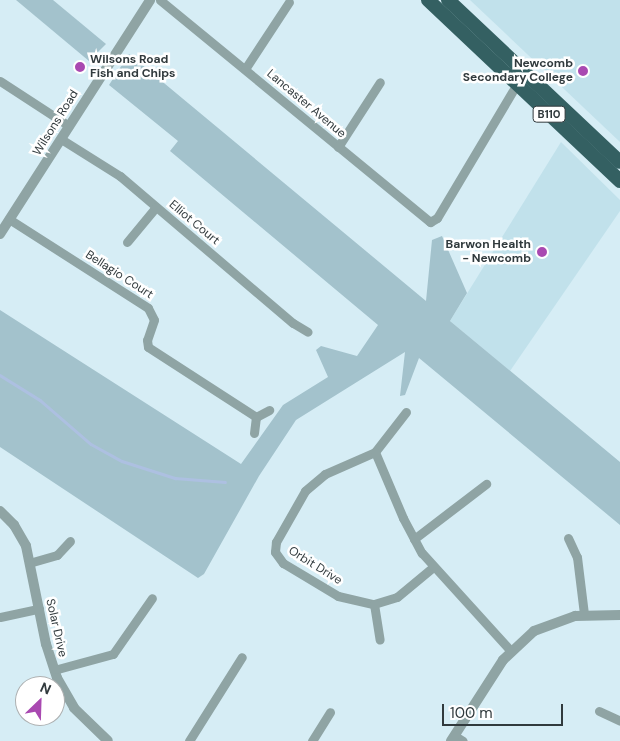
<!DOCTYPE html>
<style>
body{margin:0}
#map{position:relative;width:620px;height:741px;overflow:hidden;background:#d6edf5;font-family:"DM Sans",sans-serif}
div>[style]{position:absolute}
.built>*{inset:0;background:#c1e1eb}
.green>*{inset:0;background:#a3c2cc}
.stream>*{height:2.5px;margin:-1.25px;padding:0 1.25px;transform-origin:1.25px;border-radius:1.25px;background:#adc0e1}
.minor>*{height:9px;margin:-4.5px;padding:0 4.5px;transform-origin:4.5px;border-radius:4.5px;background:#8fa4a4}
.tertiary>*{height:10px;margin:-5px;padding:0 5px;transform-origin:5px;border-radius:5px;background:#8fa4a4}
.trunk>*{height:14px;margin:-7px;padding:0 7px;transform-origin:7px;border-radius:7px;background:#346062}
.dots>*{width:14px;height:14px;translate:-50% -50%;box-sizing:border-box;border:2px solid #fff;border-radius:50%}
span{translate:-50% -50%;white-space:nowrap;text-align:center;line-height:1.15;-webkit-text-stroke:5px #fff;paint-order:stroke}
.shield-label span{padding:1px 4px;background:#fff;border:1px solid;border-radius:4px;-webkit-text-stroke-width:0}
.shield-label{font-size:11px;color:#313a3d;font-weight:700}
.poi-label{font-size:12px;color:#313a3d;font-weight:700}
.left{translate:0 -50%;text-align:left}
.right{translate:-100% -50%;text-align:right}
.street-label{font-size:12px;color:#313a3d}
.north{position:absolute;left:15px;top:676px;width:50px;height:50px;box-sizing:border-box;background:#fff;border:1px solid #adb0b1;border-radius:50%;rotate:24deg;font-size:14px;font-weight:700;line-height:20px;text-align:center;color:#313a3d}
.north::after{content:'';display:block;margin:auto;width:18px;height:22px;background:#a949b1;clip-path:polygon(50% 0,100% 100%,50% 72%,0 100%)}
.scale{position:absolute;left:442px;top:704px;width:121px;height:22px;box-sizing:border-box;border:2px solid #313a3d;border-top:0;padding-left:6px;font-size:15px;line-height:18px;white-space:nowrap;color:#313a3d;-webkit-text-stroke:4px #fff;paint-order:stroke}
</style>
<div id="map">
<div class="built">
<i style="clip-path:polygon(470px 0,620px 0,620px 142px)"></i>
<i style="clip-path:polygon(561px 142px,620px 200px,620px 211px,510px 371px,450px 321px)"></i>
</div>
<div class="green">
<i style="clip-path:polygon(16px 0,53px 0,106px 44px,89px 61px)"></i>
<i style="clip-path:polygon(129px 54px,426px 301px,432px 240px,442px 236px,467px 293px,450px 321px,620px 462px,620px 525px,419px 358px,405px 395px,400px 396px,405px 352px,296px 420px,259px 476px,204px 574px,198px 578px,0 447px,0 310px,241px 464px,283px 405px,328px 377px,316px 350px,321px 346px,357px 356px,378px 325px,170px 151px,178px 141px,109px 85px)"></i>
</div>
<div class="stream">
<i style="left:0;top:375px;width:47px;rotate:32deg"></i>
<i style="left:40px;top:400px;width:67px;rotate:40.8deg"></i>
<i style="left:91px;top:444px;width:35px;rotate:29deg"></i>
<i style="left:122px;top:461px;width:56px;rotate:17.8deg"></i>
<i style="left:175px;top:478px;width:50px;rotate:4.6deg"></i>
</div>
<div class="minor">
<i style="left:160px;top:0;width:350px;rotate:39.4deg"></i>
<i style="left:430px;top:222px;width:8px;rotate:-30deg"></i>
<i style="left:437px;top:218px;width:156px;rotate:-59.2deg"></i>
<i style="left:245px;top:69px;width:80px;rotate:-56.7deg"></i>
<i style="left:0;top:81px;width:82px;rotate:33.1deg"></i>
<i style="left:61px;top:139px;width:70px;rotate:32.1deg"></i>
<i style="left:120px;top:176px;width:227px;rotate:40.4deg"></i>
<i style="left:293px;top:323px;width:17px;rotate:31deg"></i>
<i style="left:338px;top:147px;width:77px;rotate:-57.1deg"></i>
<i style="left:9px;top:219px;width:165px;rotate:32.6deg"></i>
<i style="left:148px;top:308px;width:13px;rotate:63deg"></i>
<i style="left:154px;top:320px;width:21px;rotate:109deg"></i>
<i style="left:147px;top:340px;width:7px;rotate:82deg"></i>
<i style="left:148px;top:347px;width:129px;rotate:32.9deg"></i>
<i style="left:127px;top:242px;width:45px;rotate:-50.4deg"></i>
<i style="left:406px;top:412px;width:51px;rotate:127.8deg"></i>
<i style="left:375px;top:452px;width:55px;rotate:156.3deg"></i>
<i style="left:325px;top:474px;width:26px;rotate:140deg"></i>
<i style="left:305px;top:491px;width:59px;rotate:119.6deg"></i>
<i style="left:276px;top:542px;width:10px;rotate:96deg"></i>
<i style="left:275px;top:552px;width:14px;rotate:54deg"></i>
<i style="left:283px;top:563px;width:64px;rotate:31deg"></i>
<i style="left:338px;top:596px;width:37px;rotate:13deg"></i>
<i style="left:374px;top:604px;width:24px;rotate:-17deg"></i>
<i style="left:397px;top:597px;width:45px;rotate:-39.6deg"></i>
<i style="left:254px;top:433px;width:16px;rotate:-83deg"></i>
<i style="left:256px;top:417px;width:15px;rotate:-28deg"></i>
<i style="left:375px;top:452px;width:72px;rotate:67deg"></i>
<i style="left:403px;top:518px;width:40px;rotate:62deg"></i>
<i style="left:422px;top:553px;width:132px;rotate:47.8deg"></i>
<i style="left:568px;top:538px;width:21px;rotate:65deg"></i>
<i style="left:577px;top:557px;width:57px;rotate:83deg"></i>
<i style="left:414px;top:539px;width:91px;rotate:-37.4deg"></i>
<i style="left:29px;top:563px;width:29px;rotate:-16deg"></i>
<i style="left:57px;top:555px;width:19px;rotate:-47deg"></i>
<i style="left:374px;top:604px;width:36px;rotate:81deg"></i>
<i style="left:0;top:617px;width:40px;rotate:-12deg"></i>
<i style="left:54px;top:670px;width:61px;rotate:-15.2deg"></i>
<i style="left:113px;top:654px;width:68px;rotate:-55.1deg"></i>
<i style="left:599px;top:711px;width:23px;rotate:25deg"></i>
<i style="left:455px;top:736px;width:9px;rotate:32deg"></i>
<i style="left:189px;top:741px;width:99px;rotate:-57.8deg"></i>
<i style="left:312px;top:741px;width:34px;rotate:-58deg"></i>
</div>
<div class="tertiary">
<i style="left:0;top:234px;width:278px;rotate:-57.3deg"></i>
<i style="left:0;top:511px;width:20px;rotate:45deg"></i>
<i style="left:14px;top:525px;width:24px;rotate:60deg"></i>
<i style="left:26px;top:546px;width:100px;rotate:78.5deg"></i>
<i style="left:46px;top:644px;width:36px;rotate:72deg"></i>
<i style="left:57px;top:678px;width:34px;rotate:60deg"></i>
<i style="left:74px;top:708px;width:47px;rotate:44.1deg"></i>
<i style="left:451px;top:741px;width:96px;rotate:-57.3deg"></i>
<i style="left:503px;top:660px;width:42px;rotate:-43.1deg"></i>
<i style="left:534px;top:631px;width:44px;rotate:-20.1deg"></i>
<i style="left:575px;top:616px;width:45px;rotate:-1.3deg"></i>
</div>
<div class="trunk">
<i style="left:428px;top:0;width:264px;rotate:43.3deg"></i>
<i style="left:448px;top:0;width:236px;rotate:43.3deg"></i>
</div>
<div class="dots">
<i style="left:80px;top:67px;background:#a949b1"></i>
<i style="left:583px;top:71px;background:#a949b1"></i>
<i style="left:542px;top:252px;background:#a949b1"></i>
</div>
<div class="shield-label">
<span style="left:549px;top:114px">B110</span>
</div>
<div class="poi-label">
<span class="left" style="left:90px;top:67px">Wilsons Road<br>Fish and Chips</span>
<span class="right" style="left:573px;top:71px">Newcomb<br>Secondary College</span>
<span class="right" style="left:531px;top:252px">Barwon Health<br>- Newcomb</span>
</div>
<div class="street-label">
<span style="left:306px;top:104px;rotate:40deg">Lancaster Avenue</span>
<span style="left:56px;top:123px;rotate:-58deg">Wilsons Road</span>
<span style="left:194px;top:223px;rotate:40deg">Elliot Court</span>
<span style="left:119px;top:275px;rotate:33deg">Bellagio Court</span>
<span style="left:315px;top:566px;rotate:32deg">Orbit Drive</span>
<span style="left:56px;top:628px;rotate:77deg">Solar Drive</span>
</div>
<div class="north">N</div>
<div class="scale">100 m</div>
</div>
